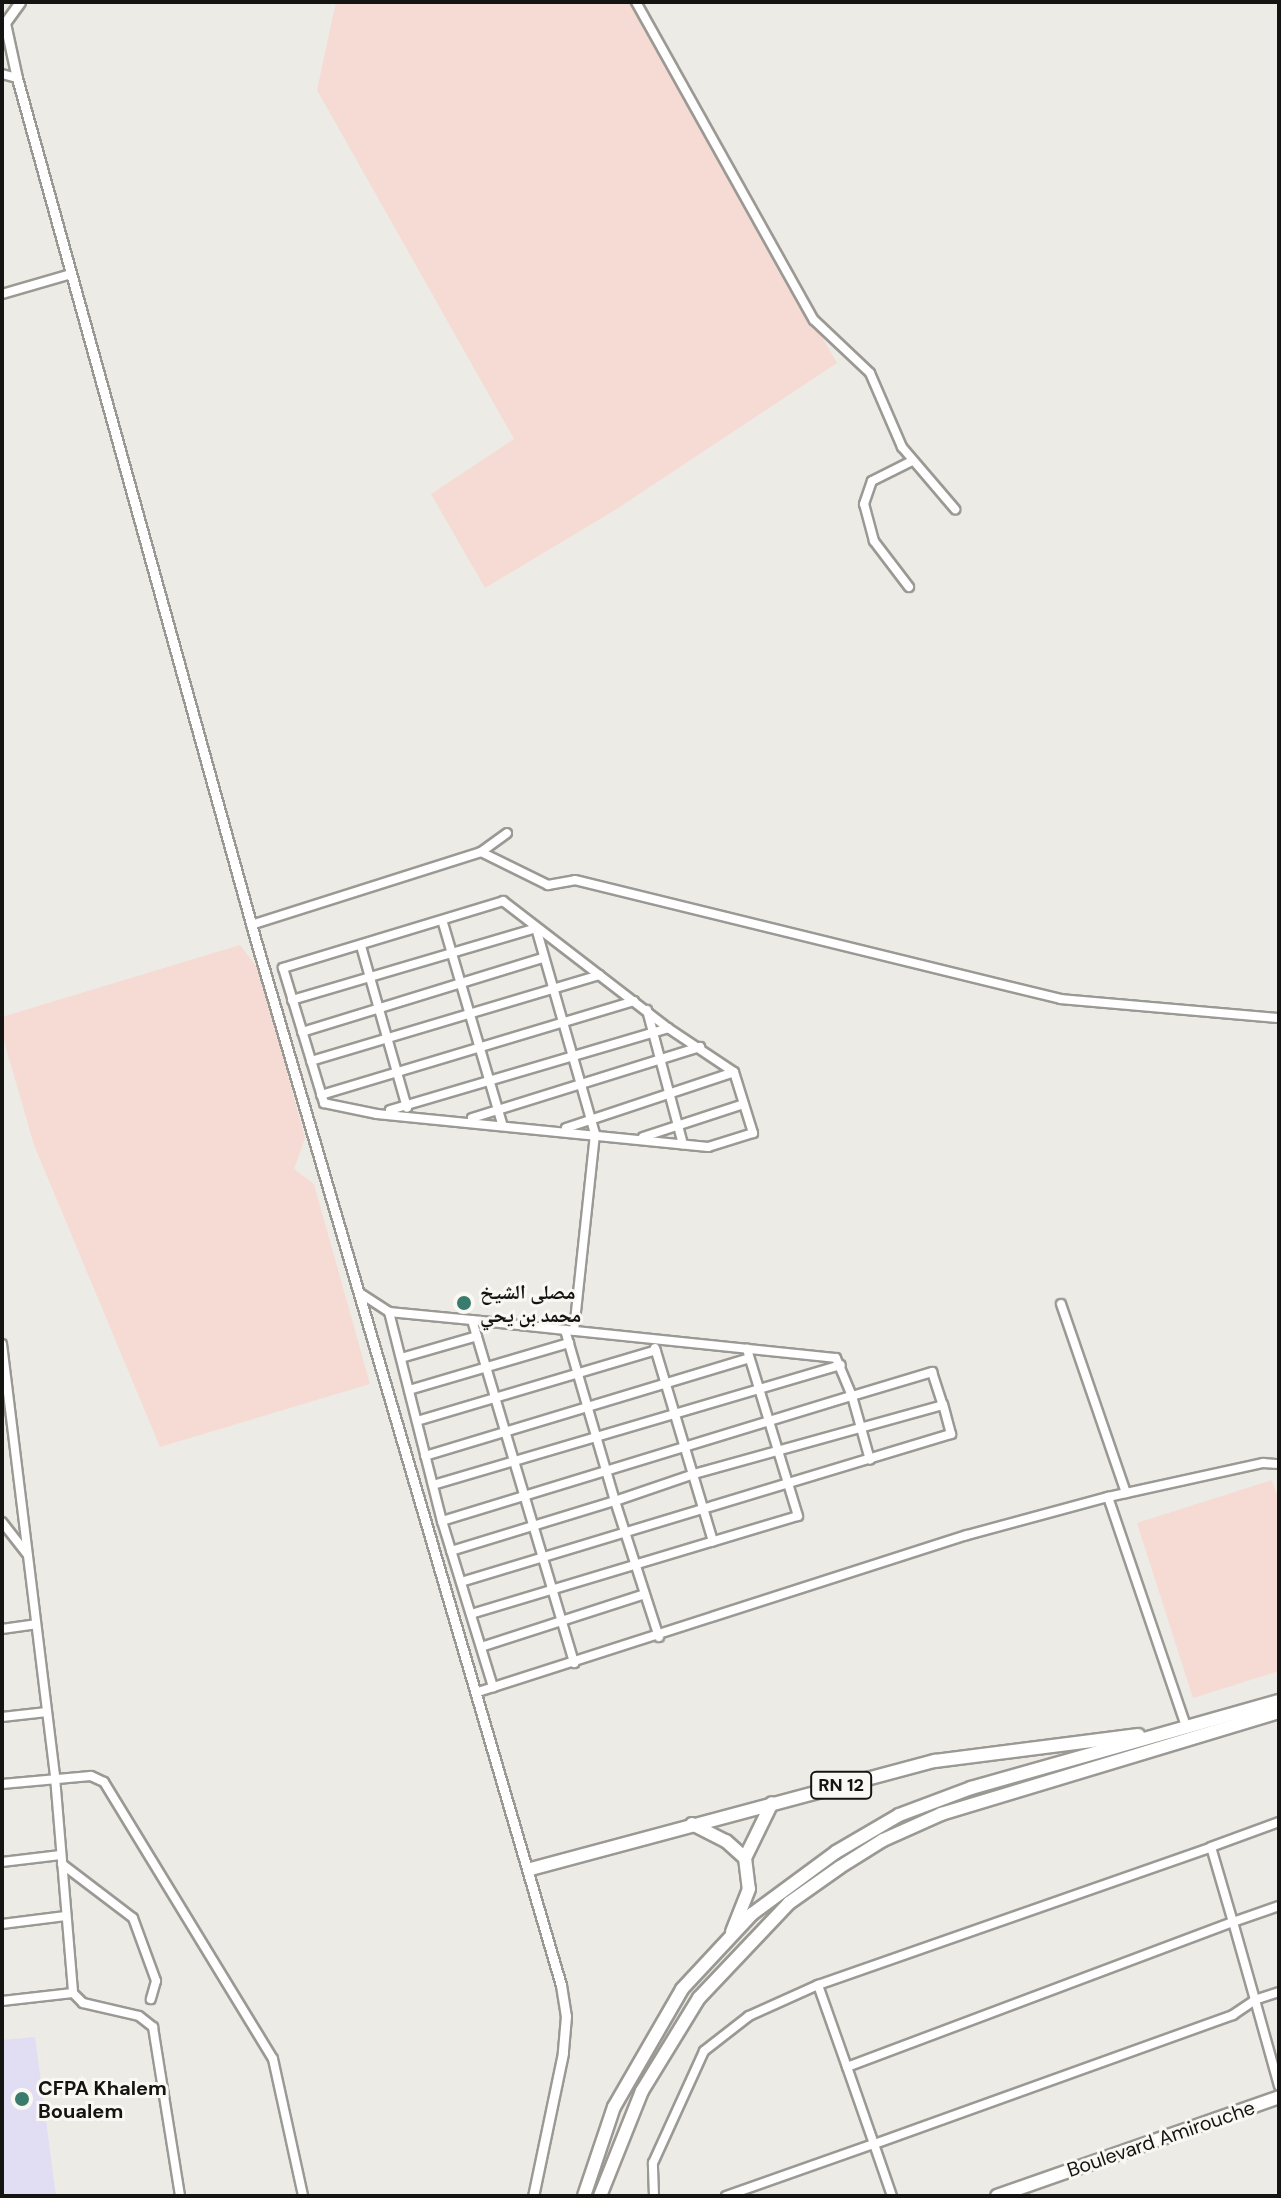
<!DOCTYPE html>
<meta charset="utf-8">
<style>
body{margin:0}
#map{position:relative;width:1281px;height:2198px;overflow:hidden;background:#edebe5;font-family:"DM Sans","Noto Naskh Arabic",sans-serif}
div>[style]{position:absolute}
.industrial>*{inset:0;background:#f5dbd4}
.education>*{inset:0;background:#e1def4}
.roads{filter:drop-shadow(2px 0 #9b9994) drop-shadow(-2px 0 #9b9994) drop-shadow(0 2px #9b9994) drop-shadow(0 -2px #9b9994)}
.minor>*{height:8px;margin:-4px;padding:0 4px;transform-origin:4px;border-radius:4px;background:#fff}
.tertiary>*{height:9px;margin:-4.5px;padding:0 4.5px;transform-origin:4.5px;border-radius:4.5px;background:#fff}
.primary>*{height:12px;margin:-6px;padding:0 6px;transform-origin:6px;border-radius:6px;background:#fff}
.trunk>*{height:12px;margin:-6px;padding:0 6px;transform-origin:6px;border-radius:6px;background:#fff}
.dots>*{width:22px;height:22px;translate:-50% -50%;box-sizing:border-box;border:4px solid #faf8f3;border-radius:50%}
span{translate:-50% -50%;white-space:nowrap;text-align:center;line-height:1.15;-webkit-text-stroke:6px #faf8f3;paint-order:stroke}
.shield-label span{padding:2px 6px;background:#faf8f3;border:2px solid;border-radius:6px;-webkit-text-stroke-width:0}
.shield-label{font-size:18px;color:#141412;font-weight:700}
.poi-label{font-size:20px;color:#141412;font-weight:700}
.left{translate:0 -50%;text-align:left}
.street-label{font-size:20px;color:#141412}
.frame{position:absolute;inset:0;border:4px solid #141412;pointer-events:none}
</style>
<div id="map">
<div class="industrial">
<i style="clip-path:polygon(336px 2px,629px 2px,837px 363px,615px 510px,485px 588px,431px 494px,514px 439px,317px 90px)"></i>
<i style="clip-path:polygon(240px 945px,259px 970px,305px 1138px,294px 1169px,314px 1184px,370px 1384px,160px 1447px,34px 1145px,2px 1034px,2px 1017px)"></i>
<i style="clip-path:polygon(1272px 1480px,1279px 1500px,1279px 1671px,1193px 1698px,1137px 1523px)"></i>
</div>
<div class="education">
<i style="clip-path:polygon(35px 2037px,56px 2196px,2px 2196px,2px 2040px)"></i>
</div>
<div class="roads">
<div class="minor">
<i style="left:636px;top:2px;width:364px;rotate:60.8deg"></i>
<i style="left:814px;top:320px;width:77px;rotate:43.4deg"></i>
<i style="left:870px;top:373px;width:81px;rotate:66.6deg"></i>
<i style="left:902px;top:447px;width:82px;rotate:49.5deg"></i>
<i style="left:2px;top:74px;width:16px;rotate:15deg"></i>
<i style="left:2px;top:294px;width:72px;rotate:-16.2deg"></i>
<i style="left:909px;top:587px;width:58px;rotate:-127.3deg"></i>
<i style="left:874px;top:541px;width:38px;rotate:-105deg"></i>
<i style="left:864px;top:504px;width:24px;rotate:-71deg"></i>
<i style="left:872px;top:481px;width:45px;rotate:-26.6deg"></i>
<i style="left:481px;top:852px;width:75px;rotate:26.2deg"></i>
<i style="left:548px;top:885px;width:27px;rotate:-10deg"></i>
<i style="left:575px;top:880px;width:500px;rotate:13.76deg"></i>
<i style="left:1061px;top:999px;width:219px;rotate:5deg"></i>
<i style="left:503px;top:901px;width:208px;rotate:37.6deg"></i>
<i style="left:668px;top:1028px;width:79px;rotate:33.7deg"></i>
<i style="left:734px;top:1072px;width:64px;rotate:72.7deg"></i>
<i style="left:753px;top:1133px;width:47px;rotate:162.7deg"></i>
<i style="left:708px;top:1147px;width:333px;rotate:-174.3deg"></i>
<i style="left:377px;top:1114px;width:54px;rotate:-168.3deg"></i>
<i style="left:324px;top:1103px;width:141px;rotate:-106.9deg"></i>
<i style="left:283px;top:968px;width:230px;rotate:-16.9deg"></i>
<i style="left:443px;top:923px;width:209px;rotate:73.6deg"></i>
<i style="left:251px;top:925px;width:241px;rotate:-17.6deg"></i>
<i style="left:481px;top:852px;width:32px;rotate:-36deg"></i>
<i style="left:361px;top:946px;width:168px;rotate:74.1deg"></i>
<i style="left:292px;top:1000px;width:254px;rotate:-16.4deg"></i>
<i style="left:536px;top:928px;width:214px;rotate:74deg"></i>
<i style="left:595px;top:1134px;width:198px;rotate:96.1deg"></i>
<i style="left:647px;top:1010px;width:139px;rotate:75deg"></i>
<i style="left:302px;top:1032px;width:252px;rotate:-17.1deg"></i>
<i style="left:311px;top:1061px;width:301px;rotate:-16.6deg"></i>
<i style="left:321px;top:1095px;width:327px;rotate:-16.7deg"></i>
<i style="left:390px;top:1110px;width:290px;rotate:-16.4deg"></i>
<i style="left:472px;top:1118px;width:239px;rotate:-17.3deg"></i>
<i style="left:566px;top:1128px;width:177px;rotate:-18.4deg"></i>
<i style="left:643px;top:1137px;width:106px;rotate:-18.1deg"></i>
<i style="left:360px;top:1293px;width:35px;rotate:33deg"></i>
<i style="left:389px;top:1312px;width:83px;rotate:5.5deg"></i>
<i style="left:472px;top:1320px;width:94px;rotate:6.1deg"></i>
<i style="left:565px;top:1330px;width:272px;rotate:5.9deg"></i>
<i style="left:836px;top:1358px;width:41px;rotate:67.2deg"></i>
<i style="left:852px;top:1396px;width:84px;rotate:-16.7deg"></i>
<i style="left:932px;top:1372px;width:35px;rotate:72deg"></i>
<i style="left:943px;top:1405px;width:258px;rotate:164.5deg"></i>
<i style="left:694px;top:1474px;width:83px;rotate:161.1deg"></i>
<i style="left:615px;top:1501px;width:178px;rotate:-106.3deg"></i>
<i style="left:1061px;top:1304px;width:200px;rotate:71deg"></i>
<i style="left:389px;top:1312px;width:216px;rotate:75.8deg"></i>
<i style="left:442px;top:1521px;width:174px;rotate:72.9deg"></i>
<i style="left:472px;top:1320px;width:358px;rotate:73.4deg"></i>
<i style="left:2px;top:1344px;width:436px;rotate:83deg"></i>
<i style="left:55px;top:1777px;width:217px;rotate:85.2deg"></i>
<i style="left:73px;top:1993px;width:14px;rotate:45deg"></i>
<i style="left:83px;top:2003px;width:57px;rotate:13.1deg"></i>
<i style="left:139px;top:2016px;width:18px;rotate:38deg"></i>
<i style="left:153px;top:2027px;width:171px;rotate:80.9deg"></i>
<i style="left:655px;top:1348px;width:202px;rotate:73.3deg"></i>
<i style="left:401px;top:1358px;width:79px;rotate:-16.1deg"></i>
<i style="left:409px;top:1390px;width:167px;rotate:-16.4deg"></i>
<i style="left:417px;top:1421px;width:249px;rotate:-16.5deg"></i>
<i style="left:425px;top:1456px;width:338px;rotate:-16.8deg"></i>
<i style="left:433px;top:1485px;width:425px;rotate:-16.4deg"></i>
<i style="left:1108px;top:1497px;width:242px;rotate:71.2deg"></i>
<i style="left:442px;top:1521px;width:429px;rotate:-17deg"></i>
<i style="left:852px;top:1396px;width:66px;rotate:74.3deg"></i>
<i style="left:2px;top:1522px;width:41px;rotate:52deg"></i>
<i style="left:451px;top:1551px;width:171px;rotate:-17deg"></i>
<i style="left:615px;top:1501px;width:143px;rotate:72.1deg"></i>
<i style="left:461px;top:1582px;width:512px;rotate:-16.81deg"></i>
<i style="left:951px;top:1434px;width:30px;rotate:-105deg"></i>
<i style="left:471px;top:1614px;width:341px;rotate:-16.7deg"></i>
<i style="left:798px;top:1516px;width:175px;rotate:-107deg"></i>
<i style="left:2px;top:1629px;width:34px;rotate:-8deg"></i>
<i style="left:481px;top:1647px;width:172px;rotate:-17.9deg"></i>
<i style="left:478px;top:1692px;width:514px;rotate:-17.8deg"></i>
<i style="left:967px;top:1535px;width:146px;rotate:-15.1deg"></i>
<i style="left:1108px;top:1497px;width:159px;rotate:-12.4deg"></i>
<i style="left:1263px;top:1463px;width:16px;rotate:4deg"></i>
<i style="left:2px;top:1717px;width:45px;rotate:-6.3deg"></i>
<i style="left:2px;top:1784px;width:89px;rotate:-5.1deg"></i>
<i style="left:91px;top:1776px;width:14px;rotate:25deg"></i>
<i style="left:104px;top:1782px;width:324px;rotate:58.6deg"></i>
<i style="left:273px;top:2059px;width:140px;rotate:77.6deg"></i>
<i style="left:1279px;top:1822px;width:72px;rotate:159.8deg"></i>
<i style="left:1211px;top:1847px;width:78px;rotate:73.7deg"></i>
<i style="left:1233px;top:1922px;width:49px;rotate:-19.2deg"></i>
<i style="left:2px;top:1862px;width:59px;rotate:-6.8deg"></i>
<i style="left:62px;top:1864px;width:89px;rotate:37.3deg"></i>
<i style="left:133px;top:1918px;width:67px;rotate:69.9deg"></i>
<i style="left:156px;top:1981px;width:19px;rotate:106deg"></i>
<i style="left:2px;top:1924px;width:64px;rotate:-7.1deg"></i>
<i style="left:1279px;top:1992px;width:25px;rotate:162deg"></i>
<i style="left:1255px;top:2000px;width:27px;rotate:146deg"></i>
<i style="left:1233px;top:2015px;width:381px;rotate:160.2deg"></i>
<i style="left:874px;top:2144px;width:82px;rotate:-109.3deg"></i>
<i style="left:847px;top:2067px;width:412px;rotate:-20.6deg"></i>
<i style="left:1233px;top:1922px;width:81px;rotate:74.2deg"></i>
<i style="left:1255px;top:2000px;width:89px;rotate:74.4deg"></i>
<i style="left:2px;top:2001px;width:71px;rotate:-6.4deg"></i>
<i style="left:847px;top:2067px;width:87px;rotate:-109.5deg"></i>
<i style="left:818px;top:1985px;width:417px;rotate:-19.3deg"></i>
<i style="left:654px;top:2196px;width:33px;rotate:-92deg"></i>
<i style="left:653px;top:2163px;width:123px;rotate:-65.5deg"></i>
<i style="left:704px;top:2051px;width:57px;rotate:-37.9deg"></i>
<i style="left:749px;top:2016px;width:76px;rotate:-24.2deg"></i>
<i style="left:726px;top:2196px;width:157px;rotate:-19.4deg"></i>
<i style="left:874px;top:2144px;width:55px;rotate:70.9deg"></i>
</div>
<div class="tertiary">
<i style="left:20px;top:2px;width:26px;rotate:126deg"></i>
<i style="left:5px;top:23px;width:56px;rotate:77.7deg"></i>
<i style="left:17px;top:78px;width:892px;rotate:74.53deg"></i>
<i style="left:255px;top:938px;width:1091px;rotate:73.71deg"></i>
<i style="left:561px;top:1985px;width:31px;rotate:81deg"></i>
<i style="left:566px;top:2016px;width:37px;rotate:95deg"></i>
<i style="left:563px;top:2053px;width:146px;rotate:101.8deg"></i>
</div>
<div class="primary">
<i style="left:997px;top:2196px;width:299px;rotate:-19.3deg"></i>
</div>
<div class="trunk">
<i style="left:692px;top:1824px;width:38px;rotate:27deg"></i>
<i style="left:726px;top:1841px;width:25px;rotate:42deg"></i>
<i style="left:745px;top:1858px;width:31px;rotate:83deg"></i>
<i style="left:749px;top:1889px;width:46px;rotate:111.6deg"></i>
<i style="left:745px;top:1858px;width:61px;rotate:-63.9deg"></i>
<i style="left:531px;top:1869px;width:418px;rotate:-15deg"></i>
<i style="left:935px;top:1761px;width:205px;rotate:-7.3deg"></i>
<i style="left:584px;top:2196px;width:94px;rotate:-71.4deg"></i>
<i style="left:614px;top:2107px;width:136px;rotate:-60deg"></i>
<i style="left:682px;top:1989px;width:103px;rotate:-47deg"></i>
<i style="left:752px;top:1914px;width:104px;rotate:-36.4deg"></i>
<i style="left:836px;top:1852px;width:73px;rotate:-30.4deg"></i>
<i style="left:899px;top:1815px;width:77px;rotate:-20.6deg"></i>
<i style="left:971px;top:1788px;width:320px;rotate:-15.8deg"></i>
<i style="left:600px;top:2196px;width:113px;rotate:-68.2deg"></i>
<i style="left:642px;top:2091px;width:109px;rotate:-58.5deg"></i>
<i style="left:699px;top:1998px;width:131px;rotate:-46.5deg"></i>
<i style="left:789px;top:1903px;width:62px;rotate:-35.2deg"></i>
<i style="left:840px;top:1867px;width:51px;rotate:-32.1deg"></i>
<i style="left:883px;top:1840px;width:64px;rotate:-24.1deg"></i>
<i style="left:941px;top:1814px;width:353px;rotate:-16.8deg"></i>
</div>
</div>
<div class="dots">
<i style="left:464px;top:1303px;background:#397c6e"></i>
<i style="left:22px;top:2099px;background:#397c6e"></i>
</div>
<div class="shield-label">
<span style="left:841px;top:1785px">RN 12</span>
</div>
<div class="poi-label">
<span class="left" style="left:480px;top:1304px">مصلى الشيخ<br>محمد بن يحي</span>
<span class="left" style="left:38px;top:2100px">CFPA Khalem<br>Boualem</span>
</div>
<div class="street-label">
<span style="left:1161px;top:2139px;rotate:-19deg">Boulevard Amirouche</span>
</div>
<div class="frame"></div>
</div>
